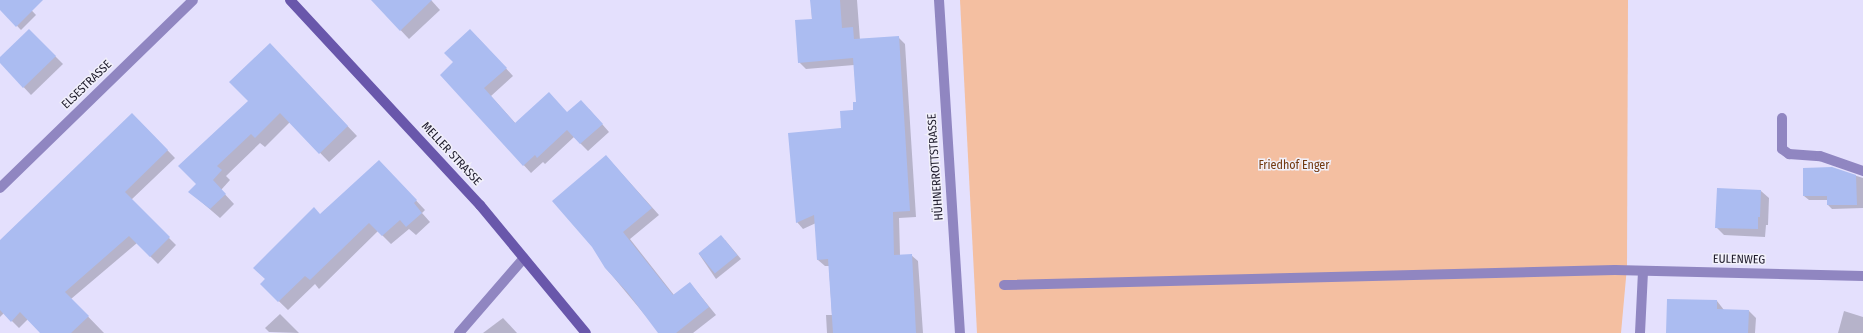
<!DOCTYPE html>
<meta charset="utf-8">
<style>
body{margin:0}
#map{position:relative;width:1863px;height:333px;overflow:hidden;background:#e4e0fd;font-family:"Fira Sans Condensed",sans-serif}
div>[style]{position:absolute}
.green>*{inset:0;background:#f4bfa1}
.shadow>*{inset:0;background:#0003}
.building>*{inset:0;background:#abbcf1;transform-origin:0 0}
.lane>*{height:10px;margin:-5px;padding:0 5px;transform-origin:5px;border-radius:5px;background:#9086c1}
.street>*{height:10px;margin:-5px;padding:0 5px;transform-origin:5px;border-radius:5px;background:#9086c1}
.secondary>*{height:10px;margin:-5px;padding:0 5px;transform-origin:5px;border-radius:5px;background:#6957ab}
span{translate:-50% -50%;white-space:nowrap;text-align:center;line-height:1.15;-webkit-text-stroke:3px #f1f0fa;paint-order:stroke}
.street-label{font-size:12px;color:#1d1a2b}
.park-label{font-size:12px;color:#733910}
</style>
<div id="map">
<div class="green">
<i style="clip-path:polygon(960px 0,1628px 0,1627px 267px,1621px 333px,977px 333px)"></i>
</div>
<div class="shadow">
<i style="clip-path:polygon(0 0,22px 0,36px 15px,21px 30px,0 8px)"></i>
<i style="clip-path:polygon(372px 0,431px 0,440px 10px,409px 39px)"></i>
<i style="clip-path:polygon(811px 0,857px 0,860px 40px,898px 37px,905px 44px,916px 217px,899px 218px,900px 255px,911px 255px,918px 261px,923px 333px,827px 333px,826px 315px,832px 315px,829px 266px,825px 266px,818px 260px,816px 223px,803px 229px,797px 222px,857px 103px,854px 65px,806px 69px,799px 62px,812px 20px)"></i>
<i style="clip-path:polygon(29px 30px,63px 64px,31px 95px,0 62px,0 59px)"></i>
<i style="clip-path:polygon(478px 38px,513px 76px,491px 96px,516px 124px,589px 109px,609px 132px,588px 151px,574px 137px,545px 164px,543px 162px,531px 173px,441px 75px)"></i>
<i style="clip-path:polygon(279px 54px,357px 136px,329px 162px,290px 122px,265px 147px,260px 143px,226px 176px,230px 180px,221px 190px,234px 204px,220px 218px,190px 192px,197px 184px)"></i>
<i style="clip-path:polygon(132px 114px,175px 158px,131px 200px,176px 245px,158px 264px,137px 243px,71px 299px,104px 333px,42px 333px,28px 319px,19px 328px,4px 313px,0 317px,0 249px)"></i>
<i style="clip-path:polygon(606px 156px,659px 215px,630px 239px,674px 295px,690px 283px,716px 315px,693px 333px,660px 333px,605px 267px)"></i>
<i style="clip-path:polygon(379px 161px,425px 210px,422px 213px,430px 222px,416px 235px,409px 229px,391px 244px,378px 231px,319px 289px,315px 284px,288px 310px,261px 284px,320px 215px)"></i>
<i style="clip-path:polygon(1832px 168px,1863px 178px,1863px 208px,1832px 209px,1828px 205px,1828px 200px,1809px 200px,1804px 196px,1804px 169px)"></i>
<i style="clip-path:polygon(1761px 191px,1769px 198px,1768px 225px,1766px 225px,1765px 237px,1724px 235px,1716px 227px)"></i>
<i style="clip-path:polygon(725px 240px,741px 259px,716px 279px,699px 254px)"></i>
<i style="clip-path:polygon(1717px 301px,1724px 310px,1749px 311px,1756px 318px,1755px 333px,1667px 333px)"></i>
<i style="clip-path:polygon(1844px 311px,1863px 317px,1863px 333px,1838px 333px)"></i>
<i style="clip-path:polygon(280px 314px,299px 333px,269px 332px,265px 328px)"></i>
<i style="clip-path:polygon(503px 318px,517px 333px,483px 333px)"></i>
</div>
<div class="building">
<i style="clip-path:polygon(0 0,43px 0,16px 27px,0 10px)"></i>
<i style="clip-path:polygon(371px 0,432px 0,400px 31px)"></i>
<i style="clip-path:polygon(810px 0,840px 0,842px 28px,853px 27px,854px 39px,899px 36px,910px 211px,893px 212px,894px 255px,912px 254px,916px 333px,833px 333px,828px 259px,817px 260px,814px 215px,796px 223px,788px 133px,841px 128px,840px 111px,853px 110px,853px 102px,856px 102px,853px 58px,798px 63px,795px 20px,812px 19px)"></i>
<i style="clip-path:polygon(29px 29px,56px 56px,23px 88px,0 63px,0 57px)"></i>
<i style="clip-path:polygon(470px 29px,507px 68px,484px 88px,515px 123px,549px 92px,567px 112px,581px 100px,603px 124px,580px 144px,567px 130px,537px 158px,535px 155px,523px 166px,440px 75px,453px 62px,444px 53px)"></i>
<i style="clip-path:polygon(270px 43px,348px 126px,319px 154px,280px 113px,255px 138px,251px 134px,217px 166px,222px 170px,213px 180px,226px 194px,210px 209px,188px 192px,196px 184px,178px 166px,248px 101px,229px 82px)"></i>
<i style="clip-path:polygon(132px 113px,168px 150px,125px 192px,170px 237px,150px 257px,129px 236px,65px 292px,89px 316px,71px 333px,40px 333px,20px 312px,11px 322px,0 310px,0 240px)"></i>
<i style="clip-path:polygon(606px 155px,652px 208px,623px 232px,673px 295px,690px 282px,709px 307px,676px 333px,658px 333px,628px 293px,605px 268px,592px 247px,552px 201px)"></i>
<i style="clip-path:polygon(379px 160px,417px 200px,414px 203px,422px 213px,406px 227px,400px 220px,382px 236px,369px 223px,310px 280px,305px 276px,278px 302px,260px 284px,265px 279px,253px 268px,314px 207px,320px 214px)"></i>
<i style="clip-path:polygon(1832px 167px,1856px 175px,1857px 205px,1827px 205px,1827px 196px,1803px 196px,1803px 168px)"></i>
<i style="clip-path:polygon(1717px 188px,1761px 190px,1760px 217px,1758px 217px,1758px 229px,1715px 228px)"></i>
<i style="left:721px;top:235px;width:26px;height:29px;rotate:51deg"></i>
<i style="clip-path:polygon(1667px 299px,1717px 300px,1717px 309px,1749px 310px,1748px 333px,1666px 333px)"></i>
</div>
<div class="lane">
<i style="left:1782px;top:118px;width:31px;rotate:90deg"></i>
<i style="left:1782px;top:149px;width:9px;rotate:36deg"></i>
<i style="left:1789px;top:154px;width:31px;rotate:4deg"></i>
<i style="left:1820px;top:156px;width:46px;rotate:19.2deg"></i>
<i style="left:1004px;top:285px;width:611px;rotate:-1.41deg"></i>
<i style="left:459px;top:333px;width:99px;rotate:-49.1deg"></i>
</div>
<div class="street">
<i style="left:939px;top:0;width:334px;rotate:86.4deg"></i>
<i style="left:0;top:188px;width:269px;rotate:-44.2deg"></i>
<i style="left:1615px;top:270px;width:248px;rotate:1.4deg"></i>
<i style="left:1640px;top:333px;width:62px;rotate:-87.2deg"></i>
</div>
<div class="secondary">
<i style="left:290px;top:0;width:280px;rotate:47.2deg"></i>
<i style="left:480px;top:205px;width:166px;rotate:50.4deg"></i>
</div>
<div class="street-label">
<span style="left:87px;top:85px;rotate:-44deg">ELSESTRASSE</span>
<span style="left:451px;top:154px;rotate:47deg">MELLER STRASSE</span>
<span style="left:936px;top:167px;rotate:-94deg">HÜHNERROTTSTRASSE</span>
<span style="left:1739px;top:260px;rotate:1deg">EULENWEG</span>
</div>
<div class="park-label">
<span style="left:1294px;top:166px">Friedhof Enger</span>
</div>
</div>
